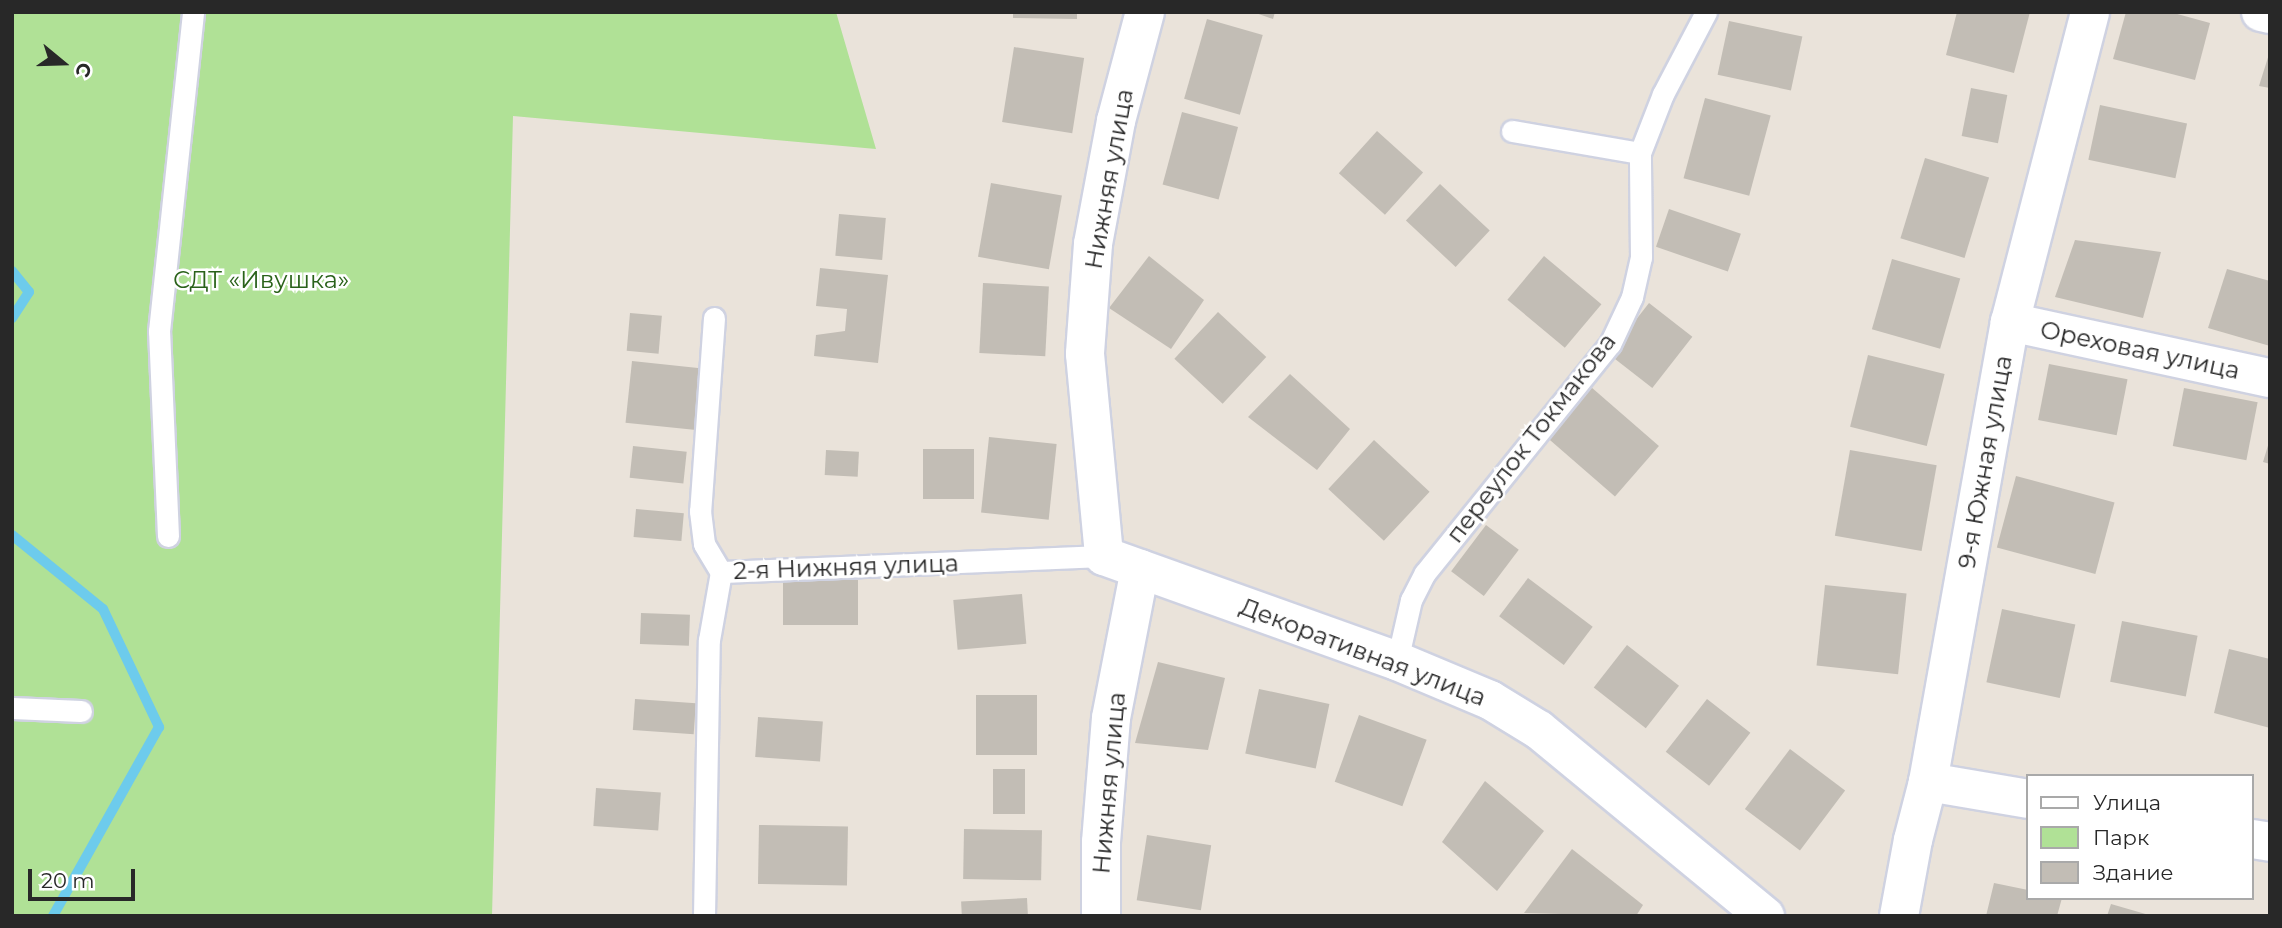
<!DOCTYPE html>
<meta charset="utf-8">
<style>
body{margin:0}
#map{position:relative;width:2282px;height:928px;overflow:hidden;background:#eae3da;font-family:Montserrat,sans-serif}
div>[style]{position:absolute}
.green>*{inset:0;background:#b0e196}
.stream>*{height:10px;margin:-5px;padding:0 5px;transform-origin:5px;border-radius:5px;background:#6dcbec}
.building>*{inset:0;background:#c2bdb5;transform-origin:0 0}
.roads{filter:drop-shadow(2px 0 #cfd2e1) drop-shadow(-2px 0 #cfd2e1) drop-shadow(0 2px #cfd2e1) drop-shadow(0 -2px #cfd2e1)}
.lane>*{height:21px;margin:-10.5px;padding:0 10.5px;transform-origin:10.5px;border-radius:10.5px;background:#fff}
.street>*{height:38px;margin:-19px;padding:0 19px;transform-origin:19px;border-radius:19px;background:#fff}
span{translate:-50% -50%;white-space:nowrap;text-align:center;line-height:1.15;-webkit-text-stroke:5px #fff;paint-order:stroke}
.street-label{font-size:24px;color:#282828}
.park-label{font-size:24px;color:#2a621a}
.frame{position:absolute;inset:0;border:14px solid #282828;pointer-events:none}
.legend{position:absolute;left:2026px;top:774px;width:228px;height:126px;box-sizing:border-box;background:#fff;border:2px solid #a9a9a9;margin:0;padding:9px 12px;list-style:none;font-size:21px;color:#282828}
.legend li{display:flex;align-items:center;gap:14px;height:35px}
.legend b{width:35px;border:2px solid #a9a9a9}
.north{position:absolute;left:28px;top:28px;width:70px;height:70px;-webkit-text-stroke:5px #fff;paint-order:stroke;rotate:109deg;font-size:19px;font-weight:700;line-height:28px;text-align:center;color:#282828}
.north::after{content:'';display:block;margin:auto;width:24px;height:32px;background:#282828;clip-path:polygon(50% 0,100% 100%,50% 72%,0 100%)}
.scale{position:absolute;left:28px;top:869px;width:107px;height:32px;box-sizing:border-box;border:4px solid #282828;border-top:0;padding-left:9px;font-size:21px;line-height:24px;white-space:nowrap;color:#282828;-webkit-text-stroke:5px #fff;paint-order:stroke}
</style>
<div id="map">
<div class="green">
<i style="clip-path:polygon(12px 12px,836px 12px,876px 149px,513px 116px,492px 916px,12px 916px)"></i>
</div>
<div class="stream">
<i style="left:12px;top:271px;width:27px;rotate:51deg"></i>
<i style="left:29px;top:292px;width:31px;rotate:123deg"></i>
<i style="left:12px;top:535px;width:117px;rotate:39.1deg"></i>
<i style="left:103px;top:609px;width:131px;rotate:64.6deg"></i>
<i style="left:159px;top:727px;width:217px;rotate:119.3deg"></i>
</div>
<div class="building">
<i style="clip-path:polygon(1013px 12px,1077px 12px,1077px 19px,1013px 18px)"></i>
<i style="clip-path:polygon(1253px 12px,1275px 12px,1273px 19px)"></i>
<i style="clip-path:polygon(1957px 12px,2030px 12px,2014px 73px,1946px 55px)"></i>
<i style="clip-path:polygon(2126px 12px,2170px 12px,2210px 23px,2195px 80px,2113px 59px)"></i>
<i style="left:1207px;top:19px;width:58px;height:83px;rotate:16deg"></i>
<i style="left:1729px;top:21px;width:75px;height:55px;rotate:12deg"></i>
<i style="left:1014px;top:47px;width:71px;height:76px;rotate:9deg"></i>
<i style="clip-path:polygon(2270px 51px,2270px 88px,2259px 86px)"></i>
<i style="left:1971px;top:88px;width:37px;height:49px;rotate:11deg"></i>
<i style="left:1705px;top:98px;width:68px;height:83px;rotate:15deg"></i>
<i style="left:2100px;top:105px;width:89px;height:56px;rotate:12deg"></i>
<i style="left:1182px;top:112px;width:58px;height:75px;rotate:15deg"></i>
<i style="left:1377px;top:131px;width:62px;height:57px;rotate:42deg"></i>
<i style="left:1925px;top:158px;width:67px;height:84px;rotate:17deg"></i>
<i style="left:991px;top:183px;width:72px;height:75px;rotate:10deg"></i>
<i style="left:1440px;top:184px;width:68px;height:50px;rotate:43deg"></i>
<i style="left:1669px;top:209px;width:76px;height:40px;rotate:19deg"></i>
<i style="left:839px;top:214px;width:47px;height:42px;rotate:5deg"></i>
<i style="clip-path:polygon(2075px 240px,2161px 252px,2143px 318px,2055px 297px)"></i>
<i style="clip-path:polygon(1149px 256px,1204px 300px,1171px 349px,1109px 308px)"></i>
<i style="left:1544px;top:256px;width:75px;height:57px;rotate:40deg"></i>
<i style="left:1892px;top:259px;width:71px;height:73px;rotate:16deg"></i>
<i style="clip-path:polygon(820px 268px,888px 275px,878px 363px,814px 356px,816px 335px,845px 331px,847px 309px,816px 306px)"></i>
<i style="clip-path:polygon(2227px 269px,2270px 281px,2270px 346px,2208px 328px)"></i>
<i style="left:983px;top:283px;width:66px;height:70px;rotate:3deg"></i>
<i style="left:1649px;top:303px;width:55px;height:65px;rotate:38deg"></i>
<i style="left:1218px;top:312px;width:66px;height:64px;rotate:43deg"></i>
<i style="left:630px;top:313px;width:32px;height:38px;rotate:5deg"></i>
<i style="left:1868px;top:355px;width:79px;height:74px;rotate:14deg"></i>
<i style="left:632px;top:361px;width:71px;height:62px;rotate:6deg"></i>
<i style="left:2049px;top:364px;width:80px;height:57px;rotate:11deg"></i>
<i style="clip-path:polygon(1290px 374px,1350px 429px,1317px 470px,1248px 417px)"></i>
<i style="left:1591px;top:387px;width:90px;height:67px;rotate:41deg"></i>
<i style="left:2184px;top:388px;width:75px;height:59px;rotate:11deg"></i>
<i style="left:989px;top:437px;width:68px;height:76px;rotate:6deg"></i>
<i style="clip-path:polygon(2270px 439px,2270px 464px,2263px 462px)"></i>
<i style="left:1374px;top:440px;width:76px;height:67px;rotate:43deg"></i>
<i style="left:633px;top:446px;width:54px;height:32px;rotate:6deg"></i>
<i style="left:923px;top:449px;width:51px;height:50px"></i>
<i style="left:826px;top:450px;width:33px;height:25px;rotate:3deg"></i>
<i style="left:1850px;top:450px;width:88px;height:87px;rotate:10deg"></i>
<i style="left:2016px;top:476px;width:102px;height:74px;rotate:15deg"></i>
<i style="left:636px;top:509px;width:48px;height:28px;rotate:5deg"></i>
<i style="left:1486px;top:525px;width:41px;height:58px;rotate:37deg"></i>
<i style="left:1528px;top:578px;width:81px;height:48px;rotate:37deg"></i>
<i style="left:858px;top:580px;width:45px;height:75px;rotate:90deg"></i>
<i style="left:1825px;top:585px;width:82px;height:81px;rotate:6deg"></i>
<i style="left:1022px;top:594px;width:50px;height:69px;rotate:85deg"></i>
<i style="left:2002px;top:609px;width:75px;height:75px;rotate:12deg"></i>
<i style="left:641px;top:613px;width:49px;height:31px;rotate:2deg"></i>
<i style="left:2122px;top:621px;width:77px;height:62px;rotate:11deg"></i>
<i style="left:1627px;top:645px;width:66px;height:54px;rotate:38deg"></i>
<i style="clip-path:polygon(2229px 649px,2270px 659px,2270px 728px,2214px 713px)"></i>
<i style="clip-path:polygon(1158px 662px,1225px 678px,1208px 750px,1135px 743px)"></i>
<i style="left:1259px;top:689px;width:72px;height:66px;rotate:12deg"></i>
<i style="left:1037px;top:695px;width:60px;height:61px;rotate:90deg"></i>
<i style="left:635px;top:699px;width:61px;height:31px;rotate:4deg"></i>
<i style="left:1707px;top:699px;width:55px;height:67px;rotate:38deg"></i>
<i style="left:1359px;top:715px;width:72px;height:71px;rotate:20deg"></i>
<i style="left:758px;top:717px;width:65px;height:40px;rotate:4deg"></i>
<i style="left:1790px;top:749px;width:69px;height:75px;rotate:37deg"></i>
<i style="left:993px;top:769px;width:32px;height:45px"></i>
<i style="clip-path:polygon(1485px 781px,1544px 831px,1497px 891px,1442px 842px)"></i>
<i style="left:596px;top:788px;width:65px;height:38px;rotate:4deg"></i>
<i style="left:759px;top:825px;width:89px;height:59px;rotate:1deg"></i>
<i style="left:964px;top:829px;width:78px;height:50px;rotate:1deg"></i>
<i style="left:1147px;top:835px;width:65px;height:66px;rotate:9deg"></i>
<i style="clip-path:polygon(1572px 849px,1643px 905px,1636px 916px,1524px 913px)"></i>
<i style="clip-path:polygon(1994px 883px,2028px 890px,2028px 898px,2062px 898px,2057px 916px,1986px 916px)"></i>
<i style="left:1027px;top:898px;width:18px;height:66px;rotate:87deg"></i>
<i style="clip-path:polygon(2111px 904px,2149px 915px,2149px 916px,2107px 916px)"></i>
</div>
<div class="roads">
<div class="lane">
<i style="left:1512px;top:131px;width:130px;rotate:9.8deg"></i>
<i style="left:714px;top:318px;width:194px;rotate:94.1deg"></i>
<i style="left:700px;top:511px;width:33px;rotate:83deg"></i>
<i style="left:704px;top:544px;width:33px;rotate:59deg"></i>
<i style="left:168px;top:536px;width:205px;rotate:-92.5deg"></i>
<i style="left:159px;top:331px;width:321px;rotate:-83.9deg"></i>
<i style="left:1397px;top:661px;width:63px;rotate:-77.1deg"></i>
<i style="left:1411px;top:600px;width:30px;rotate:-63deg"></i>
<i style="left:1425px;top:573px;width:294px;rotate:-51.1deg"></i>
<i style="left:1610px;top:344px;width:52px;rotate:-64.9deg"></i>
<i style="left:1632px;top:297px;width:41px;rotate:-77.3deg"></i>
<i style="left:1641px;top:257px;width:104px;rotate:-90.6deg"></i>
<i style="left:1640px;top:153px;width:63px;rotate:-68.7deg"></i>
<i style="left:1663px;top:94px;width:93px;rotate:-62.3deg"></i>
<i style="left:12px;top:708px;width:69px;rotate:2.5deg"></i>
<i style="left:704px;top:916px;width:276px;rotate:-89deg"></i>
<i style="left:709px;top:640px;width:69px;rotate:-80deg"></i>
<i style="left:721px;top:572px;width:383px;rotate:-2.4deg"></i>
</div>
<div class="street">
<i style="left:1145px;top:12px;width:113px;rotate:104.9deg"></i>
<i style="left:1116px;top:121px;width:125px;rotate:100.6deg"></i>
<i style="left:1093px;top:244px;width:110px;rotate:94.2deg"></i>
<i style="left:1085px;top:354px;width:203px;rotate:84.6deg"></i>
<i style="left:1104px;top:556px;width:311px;rotate:19.7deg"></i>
<i style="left:1397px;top:661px;width:101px;rotate:22.8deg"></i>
<i style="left:1490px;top:700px;width:57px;rotate:31.5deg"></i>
<i style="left:1539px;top:730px;width:293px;rotate:39.5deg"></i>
<i style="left:2261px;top:12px;width:9px;rotate:13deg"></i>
<i style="left:2010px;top:322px;width:266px;rotate:12.2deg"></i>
<i style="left:1928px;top:782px;width:101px;rotate:9.6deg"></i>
<i style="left:2252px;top:839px;width:18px;rotate:9deg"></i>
<i style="left:1101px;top:916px;width:74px;rotate:-90deg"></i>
<i style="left:1101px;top:842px;width:124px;rotate:-85.4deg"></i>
<i style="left:1111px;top:718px;width:152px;rotate:-79deg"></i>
<i style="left:1899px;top:916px;width:77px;rotate:-79.6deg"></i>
<i style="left:1913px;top:840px;width:60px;rotate:-75.5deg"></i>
<i style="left:1928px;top:782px;width:467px;rotate:-79.9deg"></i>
<i style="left:2010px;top:322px;width:320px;rotate:-75.5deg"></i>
</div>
</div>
<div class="street-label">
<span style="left:1109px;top:179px;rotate:-80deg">Нижняя улица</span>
<span style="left:2140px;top:350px;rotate:12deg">Ореховая улица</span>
<span style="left:1531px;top:438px;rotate:-52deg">переулок Токмакова</span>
<span style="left:1985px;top:462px;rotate:-80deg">9-я Южная улица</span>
<span style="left:846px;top:567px;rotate:-2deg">2-я Нижняя улица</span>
<span style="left:1363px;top:652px;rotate:21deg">Декоративная улица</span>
<span style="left:1109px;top:783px;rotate:-85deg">Нижняя улица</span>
</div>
<div class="park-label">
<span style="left:261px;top:280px">СДТ «Ивушка»</span>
</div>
<div class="frame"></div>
<ul class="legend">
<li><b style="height:9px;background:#fff"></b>Улица</li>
<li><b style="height:19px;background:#b0e196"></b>Парк</li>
<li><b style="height:19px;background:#c2bdb5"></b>Здание</li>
</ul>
<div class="north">С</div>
<div class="scale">20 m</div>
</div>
